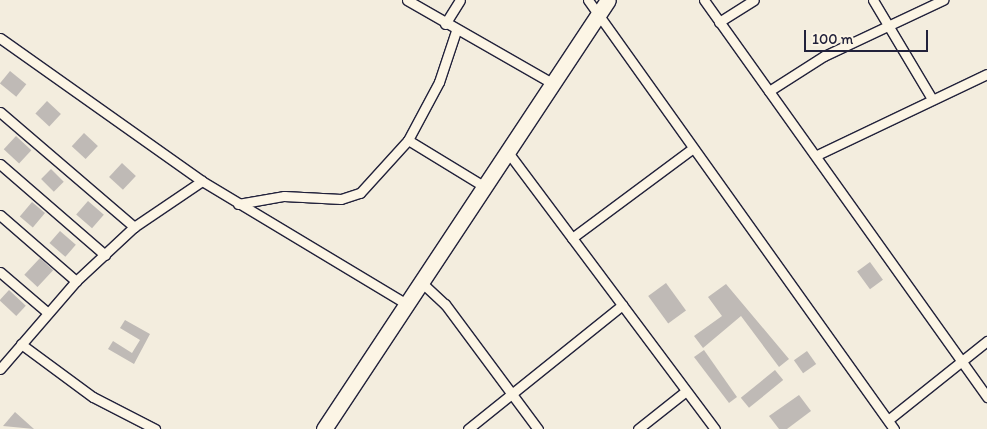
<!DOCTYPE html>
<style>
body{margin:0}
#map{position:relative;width:987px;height:429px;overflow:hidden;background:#f3edde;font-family:Itim,sans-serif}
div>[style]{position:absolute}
.building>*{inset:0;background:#bfbab6;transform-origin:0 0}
.roads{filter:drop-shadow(1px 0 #22223b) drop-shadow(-1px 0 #22223b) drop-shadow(0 1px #22223b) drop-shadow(0 -1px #22223b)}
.minor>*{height:9px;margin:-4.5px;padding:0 4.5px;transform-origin:4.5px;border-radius:4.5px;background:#fcf5e5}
.primary>*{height:15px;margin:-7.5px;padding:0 7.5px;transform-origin:7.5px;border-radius:7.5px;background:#fcf5e5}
span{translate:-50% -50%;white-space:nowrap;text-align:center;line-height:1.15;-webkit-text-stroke:4.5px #fcf5e5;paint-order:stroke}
.scale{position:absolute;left:804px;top:30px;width:124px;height:22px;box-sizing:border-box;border:2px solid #22223b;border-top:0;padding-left:6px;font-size:15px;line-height:18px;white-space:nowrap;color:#22223b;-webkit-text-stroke:4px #fcf5e5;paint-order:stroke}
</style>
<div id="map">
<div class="building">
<i style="left:10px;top:71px;width:21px;height:16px;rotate:39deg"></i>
<i style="left:47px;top:101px;width:19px;height:17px;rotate:43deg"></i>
<i style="left:84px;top:133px;width:19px;height:18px;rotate:43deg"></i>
<i style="left:16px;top:136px;width:21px;height:18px;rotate:43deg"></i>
<i style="left:122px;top:163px;width:19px;height:19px;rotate:43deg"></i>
<i style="left:51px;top:169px;width:18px;height:14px;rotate:45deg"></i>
<i style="left:88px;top:201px;width:21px;height:18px;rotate:41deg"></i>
<i style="left:32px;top:202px;width:17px;height:19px;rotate:40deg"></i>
<i style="left:60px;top:231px;width:21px;height:16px;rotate:41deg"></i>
<i style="left:40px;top:258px;width:18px;height:23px;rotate:43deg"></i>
<i style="left:870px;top:262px;width:22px;height:16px;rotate:54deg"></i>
<i style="left:666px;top:283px;width:34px;height:22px;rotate:54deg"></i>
<i style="clip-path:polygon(726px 284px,789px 359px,779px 367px,741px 316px,703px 348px,694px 336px,722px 316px,708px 297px)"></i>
<i style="left:9px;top:290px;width:23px;height:14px;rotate:43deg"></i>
<i style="clip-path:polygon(125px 320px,150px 334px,134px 364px,108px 349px,113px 341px,132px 353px,140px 340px,120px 328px)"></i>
<i style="clip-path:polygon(704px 350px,737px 397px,729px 403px,694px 357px)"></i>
<i style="left:807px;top:351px;width:16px;height:16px;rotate:55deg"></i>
<i style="left:775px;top:370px;width:13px;height:44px;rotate:51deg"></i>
<i style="clip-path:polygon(799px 395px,811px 411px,787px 429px,779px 429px,769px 416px)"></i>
<i style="clip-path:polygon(15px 412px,34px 429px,3px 426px)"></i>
</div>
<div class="roads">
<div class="minor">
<i style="left:407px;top:0;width:167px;rotate:29.8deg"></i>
<i style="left:588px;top:0;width:527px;rotate:54.5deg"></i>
<i style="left:704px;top:0;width:488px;rotate:54.5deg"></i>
<i style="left:873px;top:0;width:115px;rotate:59.2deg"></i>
<i style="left:719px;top:22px;width:41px;rotate:-32.2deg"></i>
<i style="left:445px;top:24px;width:28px;rotate:-58deg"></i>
<i style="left:0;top:38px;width:247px;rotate:35.3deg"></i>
<i style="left:202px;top:181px;width:237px;rotate:31deg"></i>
<i style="left:769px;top:91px;width:65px;rotate:-32.5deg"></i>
<i style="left:824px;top:56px;width:132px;rotate:-25.2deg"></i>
<i style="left:0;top:112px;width:177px;rotate:40.6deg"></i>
<i style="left:408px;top:140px;width:66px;rotate:-61.9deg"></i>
<i style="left:439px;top:82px;width:54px;rotate:-71.6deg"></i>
<i style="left:507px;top:151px;width:347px;rotate:53.2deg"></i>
<i style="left:817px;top:155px;width:188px;rotate:-25.5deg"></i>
<i style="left:0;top:164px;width:139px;rotate:40.9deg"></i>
<i style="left:238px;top:204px;width:47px;rotate:-9.9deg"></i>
<i style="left:284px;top:196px;width:57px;rotate:3deg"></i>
<i style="left:341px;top:199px;width:20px;rotate:-18deg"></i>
<i style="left:360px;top:193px;width:72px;rotate:-47.8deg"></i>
<i style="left:408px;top:140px;width:90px;rotate:31.4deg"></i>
<i style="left:0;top:215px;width:101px;rotate:41deg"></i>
<i style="left:572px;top:238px;width:149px;rotate:-36.6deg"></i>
<i style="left:0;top:272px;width:63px;rotate:40.5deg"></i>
<i style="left:421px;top:282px;width:33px;rotate:43deg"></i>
<i style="left:445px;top:304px;width:156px;rotate:53.4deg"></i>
<i style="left:21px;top:344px;width:89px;rotate:36.4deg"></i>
<i style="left:93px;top:397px;width:70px;rotate:27.3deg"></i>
<i style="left:0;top:369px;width:116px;rotate:-49.2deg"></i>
<i style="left:76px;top:281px;width:79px;rotate:-43deg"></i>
<i style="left:134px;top:227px;width:82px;rotate:-34.1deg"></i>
<i style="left:888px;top:420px;width:127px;rotate:-38.6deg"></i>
<i style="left:468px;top:429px;width:198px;rotate:-38.8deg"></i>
<i style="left:638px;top:429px;width:61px;rotate:-38.4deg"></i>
</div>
<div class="primary">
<i style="left:324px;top:429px;width:514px;rotate:-56.5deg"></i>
</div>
</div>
<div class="scale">100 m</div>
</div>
